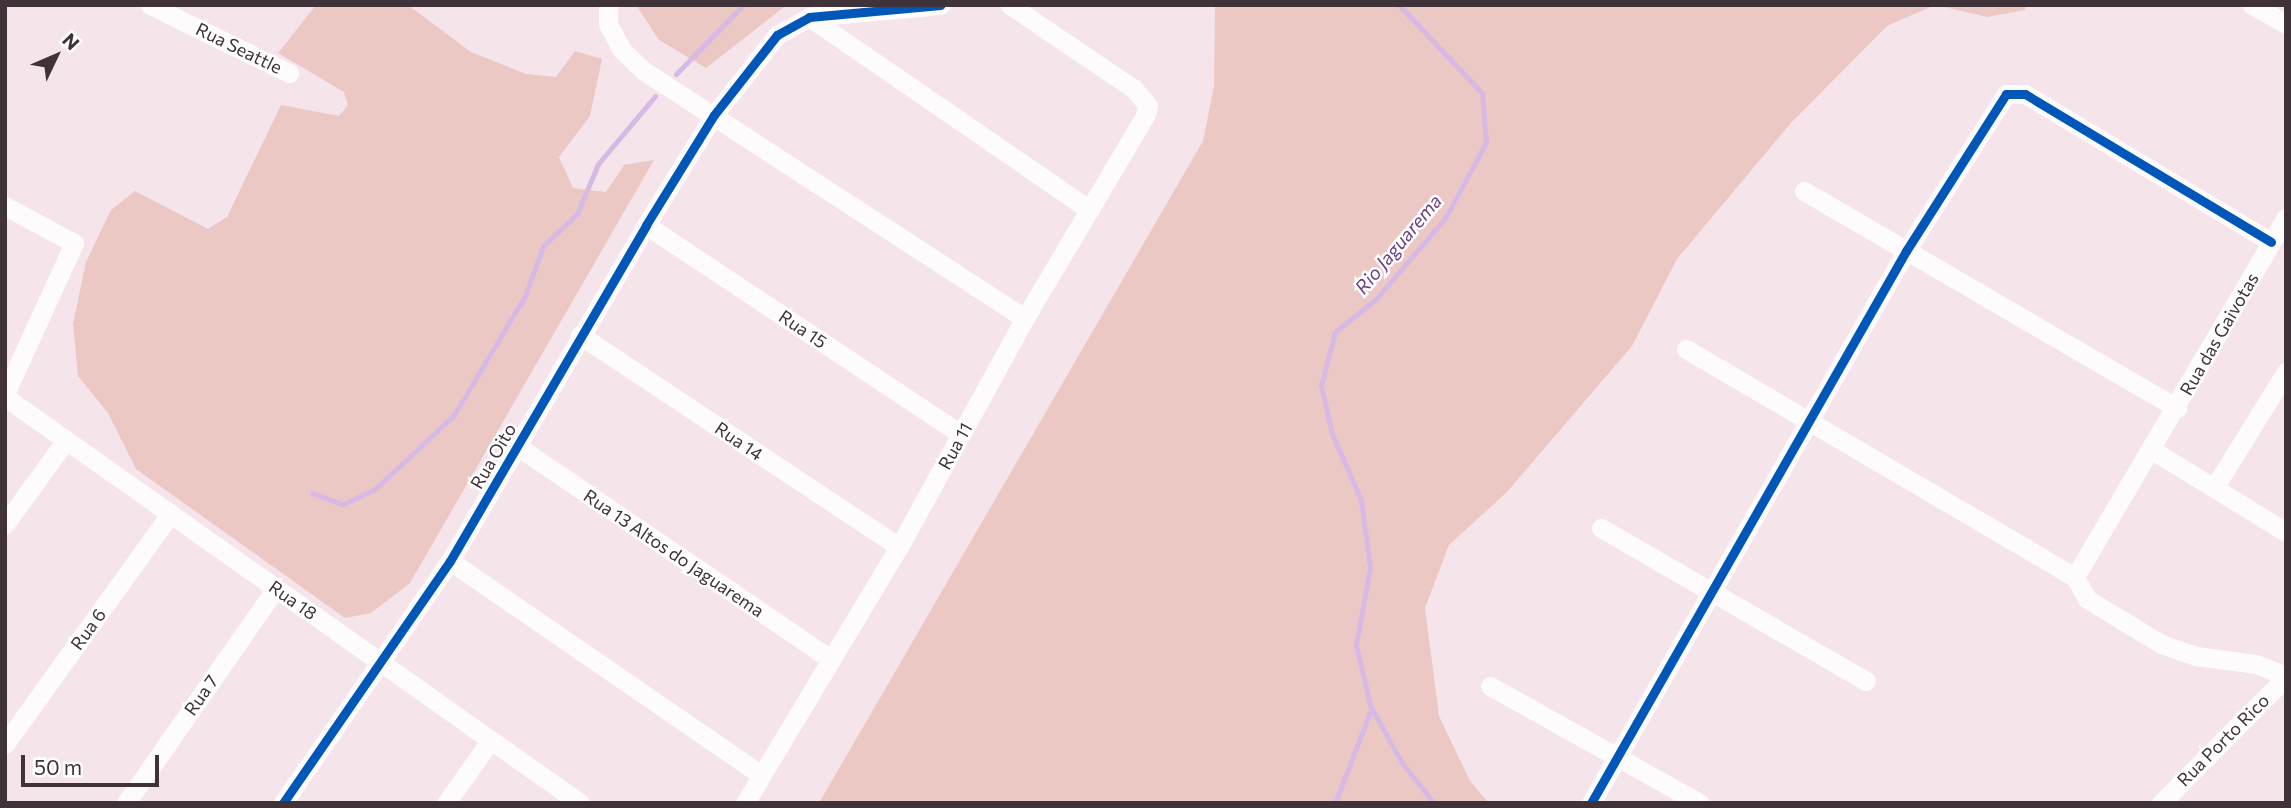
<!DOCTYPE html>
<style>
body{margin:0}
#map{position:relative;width:2291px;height:808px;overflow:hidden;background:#f6e4eb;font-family:Commissioner,sans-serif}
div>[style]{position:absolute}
.green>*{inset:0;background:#ecc8c5}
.stream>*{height:5px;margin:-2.5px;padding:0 2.5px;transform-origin:2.5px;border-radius:2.5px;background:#d6bae5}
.minor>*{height:19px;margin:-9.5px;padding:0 9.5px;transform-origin:9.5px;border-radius:9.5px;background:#fefbfc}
.cycleway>*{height:9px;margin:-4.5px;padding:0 4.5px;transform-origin:4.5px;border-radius:4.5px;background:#0057b8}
span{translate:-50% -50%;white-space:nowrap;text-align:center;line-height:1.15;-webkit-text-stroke:5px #fff;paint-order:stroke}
.street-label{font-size:18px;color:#3f3238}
.water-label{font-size:19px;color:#694085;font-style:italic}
.frame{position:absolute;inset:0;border:7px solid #3f3238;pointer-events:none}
.north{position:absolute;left:21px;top:21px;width:70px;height:70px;-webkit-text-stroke:5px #fff;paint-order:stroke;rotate:46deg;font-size:19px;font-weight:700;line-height:28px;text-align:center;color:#3f3238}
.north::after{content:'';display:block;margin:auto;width:24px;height:32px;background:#3f3238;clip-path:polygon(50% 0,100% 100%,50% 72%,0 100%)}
.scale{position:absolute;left:21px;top:755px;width:138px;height:32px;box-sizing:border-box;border:4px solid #3f3238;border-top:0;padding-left:9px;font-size:21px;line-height:24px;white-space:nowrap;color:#3f3238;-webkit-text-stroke:5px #fff;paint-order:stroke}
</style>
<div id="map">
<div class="green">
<i style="clip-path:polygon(316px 5px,408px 5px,471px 52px,526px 74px,556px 77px,575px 51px,602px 59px,590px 116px,559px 157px,573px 188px,606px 192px,624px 165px,654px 160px,410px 583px,371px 613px,345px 618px,136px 469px,108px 413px,78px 376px,73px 324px,86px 262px,111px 210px,135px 191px,208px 229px,227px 217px,281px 105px,339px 116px,348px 105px,344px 92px,278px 53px)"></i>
<i style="clip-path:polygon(636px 5px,806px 5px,784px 7px,706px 68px,659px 40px)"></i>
<i style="clip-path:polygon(1215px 5px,1935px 5px,1887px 26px,1790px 124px,1677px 259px,1632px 346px,1507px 492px,1449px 545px,1425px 608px,1439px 716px,1470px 781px,1489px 803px,819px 803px,1203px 141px,1214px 86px)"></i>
<i style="clip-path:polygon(1936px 5px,2026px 5px,2025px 10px,1987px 17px)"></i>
</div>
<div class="stream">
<i style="left:676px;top:74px;width:96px;rotate:-45.8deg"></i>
<i style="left:312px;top:493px;width:33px;rotate:20deg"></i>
<i style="left:343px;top:504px;width:35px;rotate:-25deg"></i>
<i style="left:375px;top:489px;width:108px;rotate:-43.1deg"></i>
<i style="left:454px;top:415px;width:139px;rotate:-59.2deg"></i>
<i style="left:525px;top:296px;width:53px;rotate:-70.2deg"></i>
<i style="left:543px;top:246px;width:47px;rotate:-43.3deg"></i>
<i style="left:577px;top:214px;width:54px;rotate:-67.2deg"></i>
<i style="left:598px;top:164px;width:89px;rotate:-50deg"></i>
<i style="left:1372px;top:709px;width:62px;rotate:60.9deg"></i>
<i style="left:1402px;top:763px;width:51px;rotate:51.3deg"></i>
<i style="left:1335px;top:803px;width:101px;rotate:-69deg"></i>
<i style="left:1371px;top:709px;width:66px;rotate:-103.2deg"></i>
<i style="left:1356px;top:645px;width:78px;rotate:-79.7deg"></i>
<i style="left:1370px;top:568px;width:69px;rotate:-97.5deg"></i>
<i style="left:1361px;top:500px;width:72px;rotate:-113.7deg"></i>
<i style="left:1332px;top:434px;width:50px;rotate:-102.7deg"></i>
<i style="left:1321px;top:385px;width:55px;rotate:-75.2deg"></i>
<i style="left:1335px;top:332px;width:53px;rotate:-38.8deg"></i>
<i style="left:1376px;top:299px;width:108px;rotate:-49.5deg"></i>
<i style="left:1446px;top:217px;width:85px;rotate:-61.9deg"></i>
<i style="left:1486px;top:142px;width:49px;rotate:-94.7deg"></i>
<i style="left:1482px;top:93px;width:121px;rotate:-133.3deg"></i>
</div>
<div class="minor">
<i style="left:150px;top:5px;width:155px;rotate:26.1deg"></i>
<i style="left:608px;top:5px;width:19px;rotate:90deg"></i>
<i style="left:608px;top:24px;width:30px;rotate:62deg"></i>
<i style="left:622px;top:50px;width:30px;rotate:44deg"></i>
<i style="left:644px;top:71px;width:454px;rotate:33deg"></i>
<i style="left:2252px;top:5px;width:39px;rotate:29deg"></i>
<i style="left:809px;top:17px;width:341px;rotate:34.5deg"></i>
<i style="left:1804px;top:191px;width:432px;rotate:30.2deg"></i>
<i style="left:5px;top:206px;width:78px;rotate:28.2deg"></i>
<i style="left:74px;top:243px;width:166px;rotate:114.6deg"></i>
<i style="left:646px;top:225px;width:378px;rotate:33.6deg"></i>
<i style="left:580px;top:335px;width:383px;rotate:33.6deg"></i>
<i style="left:1686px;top:349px;width:451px;rotate:30.4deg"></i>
<i style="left:2075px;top:577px;width:25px;rotate:61deg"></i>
<i style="left:2087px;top:599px;width:87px;rotate:31.3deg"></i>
<i style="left:2161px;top:644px;width:37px;rotate:19deg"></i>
<i style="left:2196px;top:656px;width:61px;rotate:7.6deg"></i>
<i style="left:2256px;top:664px;width:32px;rotate:22deg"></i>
<i style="left:5px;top:397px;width:704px;rotate:35.23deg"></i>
<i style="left:517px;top:446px;width:379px;rotate:34.2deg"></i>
<i style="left:2152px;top:450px;width:157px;rotate:31.5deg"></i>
<i style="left:2214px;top:488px;width:137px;rotate:-58.2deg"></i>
<i style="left:5px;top:524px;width:104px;rotate:-54deg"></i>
<i style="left:1601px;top:528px;width:306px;rotate:30deg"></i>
<i style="left:450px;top:561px;width:378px;rotate:34.5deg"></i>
<i style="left:2075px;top:577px;width:417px;rotate:-59.6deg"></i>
<i style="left:1490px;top:686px;width:240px;rotate:29.2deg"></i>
<i style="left:5px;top:744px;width:284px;rotate:-54.3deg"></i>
<i style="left:126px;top:803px;width:262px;rotate:-55.1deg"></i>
<i style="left:283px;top:803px;width:294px;rotate:-55.4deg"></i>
<i style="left:450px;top:561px;width:389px;rotate:-59.7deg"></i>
<i style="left:646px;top:225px;width:129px;rotate:-58.3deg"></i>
<i style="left:714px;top:115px;width:102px;rotate:-51.8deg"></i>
<i style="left:777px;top:35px;width:37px;rotate:-29deg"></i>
<i style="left:809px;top:17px;width:132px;rotate:-5.2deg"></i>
<i style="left:446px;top:803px;width:77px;rotate:-54.5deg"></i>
<i style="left:745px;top:803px;width:299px;rotate:-59deg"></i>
<i style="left:899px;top:547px;width:261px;rotate:-61.2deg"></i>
<i style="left:1025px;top:318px;width:235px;rotate:-59.3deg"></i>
<i style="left:1145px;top:116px;width:10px;rotate:-73deg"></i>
<i style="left:1148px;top:106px;width:22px;rotate:-129deg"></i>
<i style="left:1134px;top:89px;width:150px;rotate:-145.9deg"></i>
<i style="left:1591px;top:803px;width:636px;rotate:-60.29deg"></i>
<i style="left:1906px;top:251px;width:186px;rotate:-57.5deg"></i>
<i style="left:2006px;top:94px;width:19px"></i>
<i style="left:2025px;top:94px;width:287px;rotate:31deg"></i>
<i style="left:2161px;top:803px;width:177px;rotate:-45.2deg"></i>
</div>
<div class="cycleway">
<i style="left:283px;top:803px;width:294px;rotate:-55.4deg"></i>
<i style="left:450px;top:561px;width:389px;rotate:-59.7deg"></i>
<i style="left:646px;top:225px;width:129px;rotate:-58.3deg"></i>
<i style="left:714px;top:115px;width:102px;rotate:-51.8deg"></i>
<i style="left:777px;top:35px;width:37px;rotate:-29deg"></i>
<i style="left:809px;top:17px;width:132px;rotate:-5.2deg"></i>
<i style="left:1591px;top:803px;width:636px;rotate:-60.29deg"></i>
<i style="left:1906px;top:251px;width:186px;rotate:-57.5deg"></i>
<i style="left:2006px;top:94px;width:19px"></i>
<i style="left:2025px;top:94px;width:287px;rotate:31deg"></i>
</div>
<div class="street-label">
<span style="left:239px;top:48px;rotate:26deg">Rua Seattle</span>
<span style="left:803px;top:329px;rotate:34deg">Rua 15</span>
<span style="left:2219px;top:334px;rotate:-60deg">Rua das Gaivotas</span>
<span style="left:739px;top:441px;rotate:34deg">Rua 14</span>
<span style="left:955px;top:446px;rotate:-61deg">Rua 11</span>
<span style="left:493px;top:456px;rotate:-60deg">Rua Oito</span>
<span style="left:674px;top:553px;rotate:34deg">Rua 13 Altos do Jaguarema</span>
<span style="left:293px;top:600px;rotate:35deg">Rua 18</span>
<span style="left:88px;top:629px;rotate:-54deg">Rua 6</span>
<span style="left:201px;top:695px;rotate:-55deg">Rua 7</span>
<span style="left:2223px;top:740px;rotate:-45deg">Rua Porto Rico</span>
</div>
<div class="water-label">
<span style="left:1398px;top:244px;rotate:-50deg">Rio Jaguarema</span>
</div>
<div class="frame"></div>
<div class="north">N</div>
<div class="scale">50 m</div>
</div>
